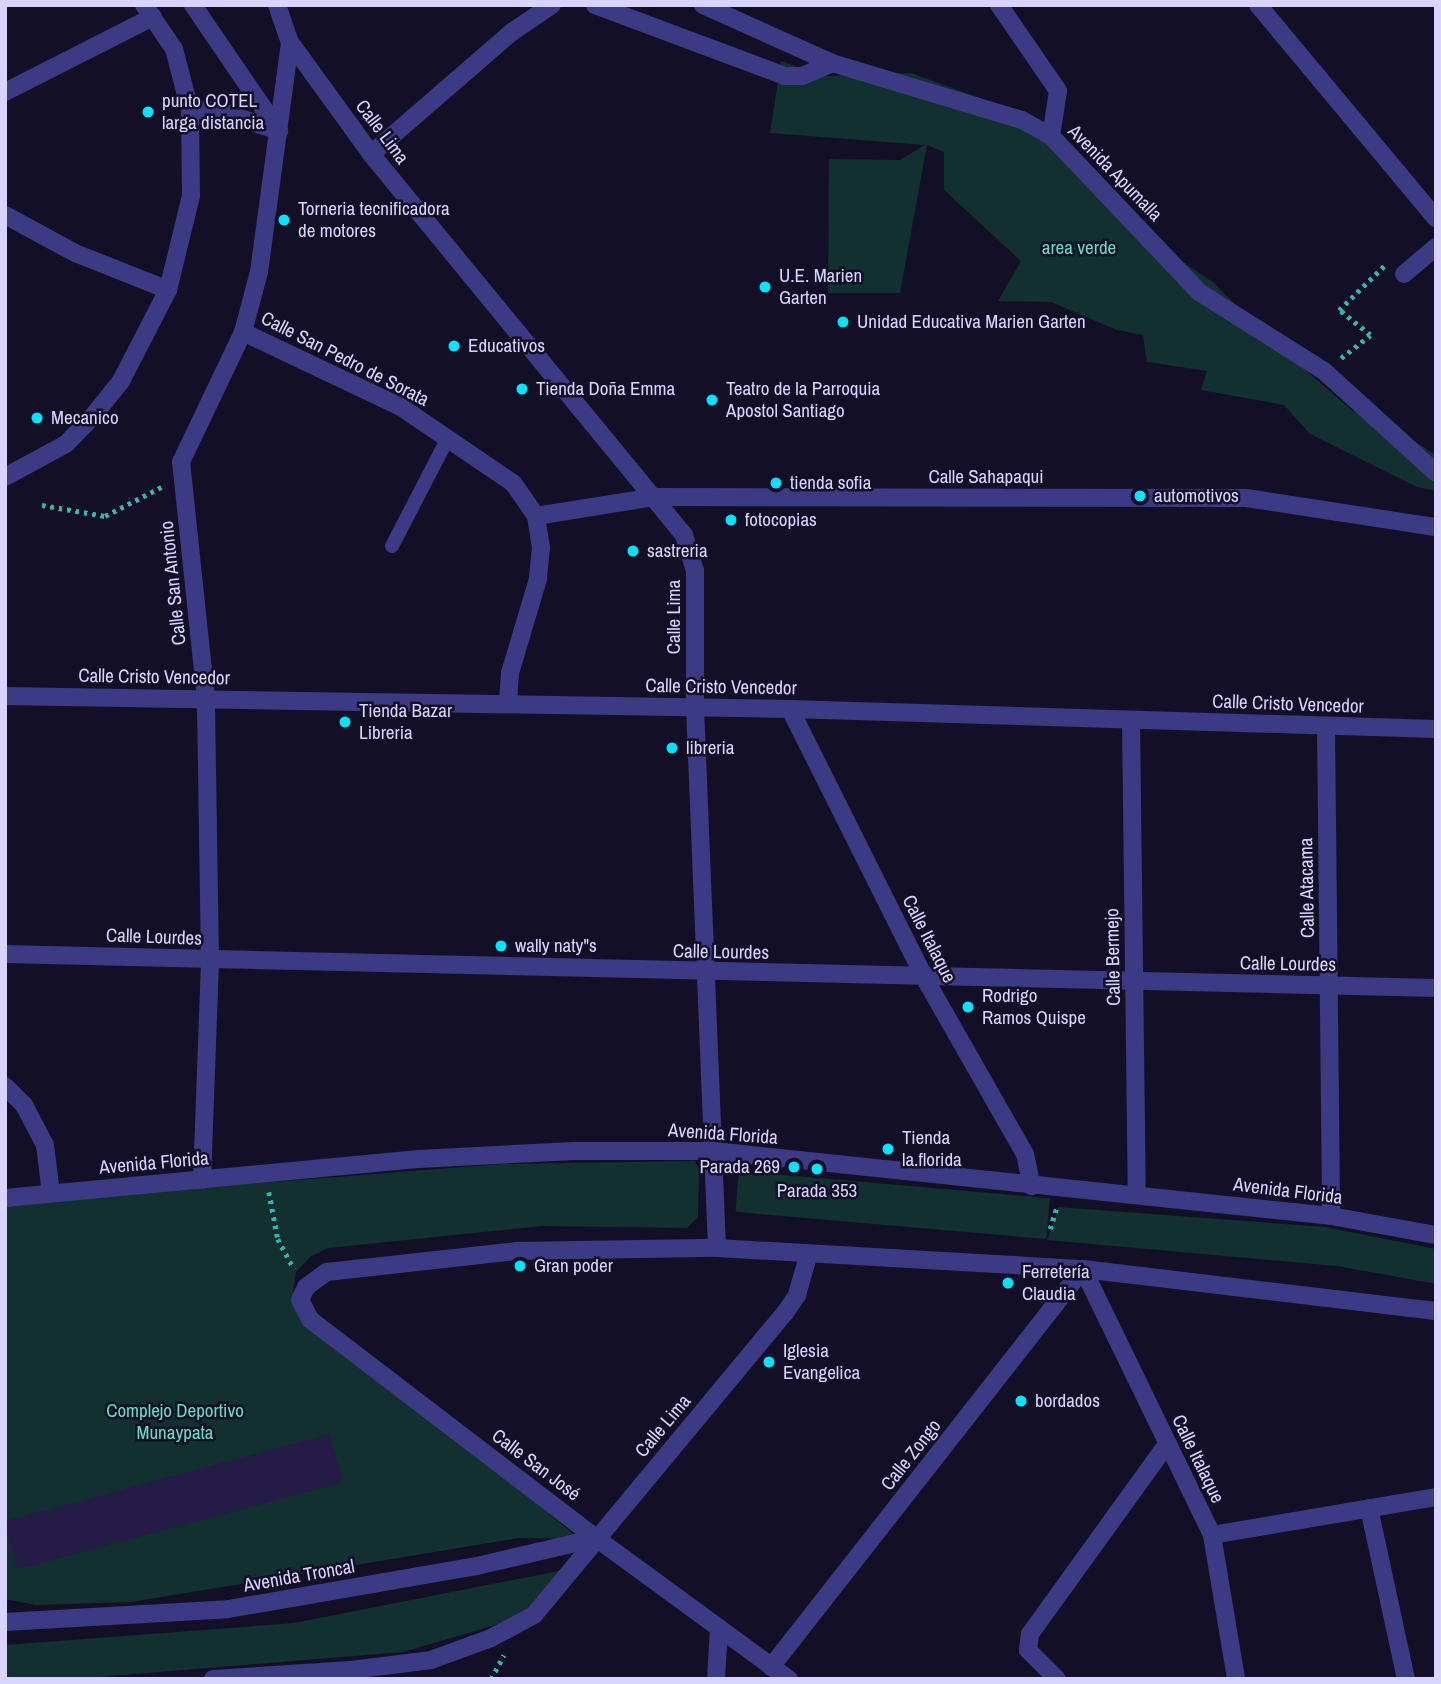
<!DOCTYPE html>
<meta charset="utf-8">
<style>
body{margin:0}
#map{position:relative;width:1441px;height:1684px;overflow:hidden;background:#130f26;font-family:"Archivo Narrow",sans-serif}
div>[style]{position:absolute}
.green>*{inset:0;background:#12302f;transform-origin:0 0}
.building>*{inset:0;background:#241b47;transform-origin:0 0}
.path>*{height:4.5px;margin-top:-2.25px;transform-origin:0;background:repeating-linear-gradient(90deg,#2fb8b0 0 3.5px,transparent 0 8.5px)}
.service>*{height:14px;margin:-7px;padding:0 7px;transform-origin:7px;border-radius:7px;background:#3d3a85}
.minor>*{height:18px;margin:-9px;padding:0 9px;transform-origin:9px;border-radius:9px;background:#3d3a85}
.tertiary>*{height:18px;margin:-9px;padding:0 9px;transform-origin:9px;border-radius:9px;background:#3d3a85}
.dots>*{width:19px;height:19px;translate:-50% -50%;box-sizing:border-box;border:4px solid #130f26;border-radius:50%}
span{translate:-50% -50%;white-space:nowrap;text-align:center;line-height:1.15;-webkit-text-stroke:5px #130f26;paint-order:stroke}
.poi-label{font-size:19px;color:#d9d4ff}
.left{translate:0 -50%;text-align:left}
.right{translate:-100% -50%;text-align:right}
.street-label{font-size:19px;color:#d9d4ff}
.park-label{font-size:19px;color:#5fe0c0}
.frame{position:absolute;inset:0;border:7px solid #d9d4ff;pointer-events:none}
</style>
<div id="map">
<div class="green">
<i style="clip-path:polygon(781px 61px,822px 76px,911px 73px,1030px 116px,1173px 255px,1214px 283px,1266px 336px,1354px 412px,1387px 424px,1436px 455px,1436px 491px,1417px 487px,1310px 434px,1284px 405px,1201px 390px,1207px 371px,1147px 362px,1143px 335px,1117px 330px,1051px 302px,998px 301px,1021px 261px,944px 190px,944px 152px,927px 145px,900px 293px,828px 293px,829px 159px,900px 160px,925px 145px,770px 133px)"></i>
<i style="clip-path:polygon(695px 1161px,699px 1169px,698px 1217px,687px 1228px,542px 1226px,329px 1248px,311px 1256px,296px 1272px,293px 1292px,304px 1314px,580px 1539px,519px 1538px,131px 1602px,36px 1605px,5px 1599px,5px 1203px,501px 1164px)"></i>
<i style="left:739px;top:1171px;width:312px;height:41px;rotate:5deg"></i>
<i style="clip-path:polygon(1058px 1207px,1325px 1227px,1436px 1249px,1436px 1284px,1337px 1266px,1047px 1240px)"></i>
<i style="clip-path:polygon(559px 1571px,523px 1617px,403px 1652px,73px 1679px,5px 1679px,5px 1645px,294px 1623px)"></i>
</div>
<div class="building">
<i style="left:330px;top:1434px;width:50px;height:337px;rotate:75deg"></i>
</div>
<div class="path">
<i style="left:1341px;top:358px;width:37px;rotate:-38deg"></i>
<i style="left:1370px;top:335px;width:40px;rotate:-141deg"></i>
<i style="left:1339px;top:310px;width:63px;rotate:-44.4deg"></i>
<i style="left:42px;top:505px;width:64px;rotate:9.9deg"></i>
<i style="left:105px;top:516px;width:65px;rotate:-27.3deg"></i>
<i style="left:269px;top:1192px;width:48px;rotate:79.2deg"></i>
<i style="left:278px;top:1239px;width:34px;rotate:62deg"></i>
<i style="left:1050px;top:1229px;width:24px;rotate:-73deg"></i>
<i style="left:491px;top:1679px;width:27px;rotate:-62deg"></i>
</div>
<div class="service">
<i style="left:392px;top:546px;width:122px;rotate:-62.6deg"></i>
</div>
<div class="minor">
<i style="left:193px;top:5px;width:153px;rotate:55.7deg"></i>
<i style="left:277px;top:5px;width:39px;rotate:71deg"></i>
<i style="left:290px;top:42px;width:138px;rotate:54.1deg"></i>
<i style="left:371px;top:154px;width:493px;rotate:50.6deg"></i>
<i style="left:684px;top:535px;width:37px;rotate:73deg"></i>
<i style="left:695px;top:570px;width:137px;rotate:90deg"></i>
<i style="left:695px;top:707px;width:541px;rotate:87.67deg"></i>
<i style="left:595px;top:5px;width:203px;rotate:20.5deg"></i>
<i style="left:785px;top:76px;width:17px"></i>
<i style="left:802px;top:76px;width:33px;rotate:-23deg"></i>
<i style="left:703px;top:5px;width:141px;rotate:24.2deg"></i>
<i style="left:832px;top:63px;width:198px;rotate:16.7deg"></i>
<i style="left:1022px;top:120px;width:33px;rotate:29deg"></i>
<i style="left:1051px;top:136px;width:215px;rotate:46.5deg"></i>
<i style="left:1199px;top:292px;width:148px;rotate:32.3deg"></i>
<i style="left:1324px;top:371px;width:151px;rotate:42.3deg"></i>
<i style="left:999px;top:5px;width:104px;rotate:55.5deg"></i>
<i style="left:1058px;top:91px;width:46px;rotate:98.8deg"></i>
<i style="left:1258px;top:5px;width:278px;rotate:50.2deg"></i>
<i style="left:5px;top:92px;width:166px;rotate:-26.9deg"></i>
<i style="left:190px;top:110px;width:26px"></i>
<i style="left:216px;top:110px;width:66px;rotate:18.4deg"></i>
<i style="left:371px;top:154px;width:186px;rotate:-40.9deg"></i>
<i style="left:512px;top:32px;width:48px;rotate:-34deg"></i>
<i style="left:5px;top:215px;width:80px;rotate:28.5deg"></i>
<i style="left:75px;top:253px;width:100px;rotate:21.7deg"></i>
<i style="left:1404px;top:274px;width:42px;rotate:-40.2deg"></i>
<i style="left:243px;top:332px;width:175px;rotate:25.4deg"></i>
<i style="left:401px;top:407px;width:135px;rotate:34.2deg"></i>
<i style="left:513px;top:483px;width:40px;rotate:55.1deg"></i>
<i style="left:536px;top:516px;width:32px;rotate:81deg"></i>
<i style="left:541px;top:548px;width:31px;rotate:96deg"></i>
<i style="left:538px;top:579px;width:98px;rotate:106.6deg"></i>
<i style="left:510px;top:673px;width:31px;rotate:94deg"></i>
<i style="left:5px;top:477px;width:69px;rotate:-28.4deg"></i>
<i style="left:66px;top:444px;width:39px;rotate:-46deg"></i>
<i style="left:93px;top:416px;width:45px;rotate:-51.3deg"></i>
<i style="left:121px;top:381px;width:102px;rotate:-62.7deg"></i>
<i style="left:168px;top:290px;width:97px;rotate:-76.3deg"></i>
<i style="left:191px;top:196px;width:86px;rotate:-90.7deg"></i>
<i style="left:190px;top:110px;width:63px;rotate:-104.7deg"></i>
<i style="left:174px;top:49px;width:53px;rotate:-124.3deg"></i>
<i style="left:536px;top:516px;width:121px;rotate:-9.1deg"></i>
<i style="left:655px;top:497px;width:591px;rotate:0.1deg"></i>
<i style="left:1246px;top:498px;width:192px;rotate:8.7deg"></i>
<i style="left:5px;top:696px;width:785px;rotate:0.95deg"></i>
<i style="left:790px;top:709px;width:646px;rotate:1.77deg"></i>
<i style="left:790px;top:709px;width:300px;rotate:63.4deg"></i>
<i style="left:924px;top:977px;width:204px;rotate:60.3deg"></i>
<i style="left:1025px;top:1154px;width:33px;rotate:78deg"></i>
<i style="left:1131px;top:720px;width:474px;rotate:89.3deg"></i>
<i style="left:1326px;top:726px;width:490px;rotate:89.4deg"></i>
<i style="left:5px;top:954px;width:1431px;rotate:1.36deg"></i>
<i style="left:5px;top:1086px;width:27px;rotate:45deg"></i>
<i style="left:24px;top:1105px;width:45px;rotate:62.3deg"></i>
<i style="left:45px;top:1145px;width:49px;rotate:83deg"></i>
<i style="left:202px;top:1180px;width:220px;rotate:-87.9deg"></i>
<i style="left:210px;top:960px;width:261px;rotate:-90.9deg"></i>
<i style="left:206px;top:699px;width:238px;rotate:-96deg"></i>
<i style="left:181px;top:462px;width:144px;rotate:-64.5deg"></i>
<i style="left:243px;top:332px;width:62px;rotate:-75.1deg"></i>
<i style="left:259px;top:272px;width:232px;rotate:-82.3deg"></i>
<i style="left:5px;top:1198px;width:416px;rotate:-5.4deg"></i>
<i style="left:419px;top:1159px;width:155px;rotate:-3deg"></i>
<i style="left:574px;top:1151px;width:140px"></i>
<i style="left:714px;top:1151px;width:620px;rotate:6.01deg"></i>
<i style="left:1331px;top:1216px;width:107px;rotate:10.3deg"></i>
<i style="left:1369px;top:1508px;width:175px;rotate:77.8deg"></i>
<i style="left:1212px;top:1535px;width:227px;rotate:-9.6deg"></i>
<i style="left:596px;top:1538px;width:360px;rotate:-142.6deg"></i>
<i style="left:310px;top:1319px;width:21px;rotate:-118deg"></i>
<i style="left:300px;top:1300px;width:14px;rotate:-65deg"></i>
<i style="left:306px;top:1287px;width:26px;rotate:-36deg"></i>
<i style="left:327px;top:1272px;width:190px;rotate:-6.3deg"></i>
<i style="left:516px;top:1251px;width:201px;rotate:-0.9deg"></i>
<i style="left:717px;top:1248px;width:367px;rotate:3.3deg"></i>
<i style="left:1083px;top:1269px;width:355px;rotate:6.8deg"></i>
<i style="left:771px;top:1667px;width:506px;rotate:-51.91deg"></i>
<i style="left:1083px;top:1269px;width:296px;rotate:64.1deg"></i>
<i style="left:1212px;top:1535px;width:146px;rotate:80.5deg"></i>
<i style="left:213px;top:1679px;width:138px;rotate:-3.7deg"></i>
<i style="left:351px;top:1670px;width:81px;rotate:-7.1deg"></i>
<i style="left:431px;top:1660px;width:64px;rotate:-20.1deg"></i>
<i style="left:491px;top:1638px;width:49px;rotate:-28.1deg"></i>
<i style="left:534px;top:1615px;width:393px;rotate:-50.3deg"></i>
<i style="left:785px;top:1313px;width:22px;rotate:-56deg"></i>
<i style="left:797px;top:1295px;width:41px;rotate:-74.2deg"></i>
<i style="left:716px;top:1679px;width:51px;rotate:-86.6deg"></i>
<i style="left:1057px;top:1679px;width:41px;rotate:-135deg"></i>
<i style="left:1028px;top:1650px;width:16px;rotate:-83deg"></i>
<i style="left:1030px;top:1634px;width:234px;rotate:-54.2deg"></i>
</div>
<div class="tertiary">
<i style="left:5px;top:1622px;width:223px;rotate:-3.3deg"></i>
<i style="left:228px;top:1609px;width:253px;rotate:-9.8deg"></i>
<i style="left:477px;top:1566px;width:122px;rotate:-13.2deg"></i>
<i style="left:596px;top:1538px;width:239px;rotate:36.2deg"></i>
</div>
<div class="dots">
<i style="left:148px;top:112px;background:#00e5ff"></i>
<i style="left:284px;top:220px;background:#00e5ff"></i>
<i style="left:765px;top:287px;background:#00e5ff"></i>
<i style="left:843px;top:322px;background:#00e5ff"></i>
<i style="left:454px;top:346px;background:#00e5ff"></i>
<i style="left:522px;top:389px;background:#00e5ff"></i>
<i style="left:712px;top:400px;background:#00e5ff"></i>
<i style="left:37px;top:418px;background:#00e5ff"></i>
<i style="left:776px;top:483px;background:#00e5ff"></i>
<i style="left:1140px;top:496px;background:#00e5ff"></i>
<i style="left:731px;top:520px;background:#00e5ff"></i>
<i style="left:633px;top:551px;background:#00e5ff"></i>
<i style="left:345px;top:722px;background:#00e5ff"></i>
<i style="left:672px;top:748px;background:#00e5ff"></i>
<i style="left:501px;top:946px;background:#00e5ff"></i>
<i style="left:968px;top:1007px;background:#00e5ff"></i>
<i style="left:888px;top:1149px;background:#00e5ff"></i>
<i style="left:794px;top:1167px;background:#00e5ff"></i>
<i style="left:817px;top:1169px;background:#00e5ff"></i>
<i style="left:520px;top:1266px;background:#00e5ff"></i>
<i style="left:1008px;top:1283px;background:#00e5ff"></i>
<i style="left:769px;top:1362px;background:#00e5ff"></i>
<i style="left:1021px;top:1401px;background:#00e5ff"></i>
</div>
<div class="poi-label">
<span class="left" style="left:162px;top:112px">punto COTEL<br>larga distancia</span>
<span class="left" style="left:298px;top:220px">Torneria tecnificadora<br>de motores</span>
<span class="left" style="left:779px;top:287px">U.E. Marien<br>Garten</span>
<span class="left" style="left:857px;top:322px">Unidad Educativa Marien Garten</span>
<span class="left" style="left:468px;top:346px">Educativos</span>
<span class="left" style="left:536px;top:389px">Tienda Doña Emma</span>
<span class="left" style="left:726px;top:400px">Teatro de la Parroquia<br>Apostol Santiago</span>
<span class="left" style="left:51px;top:418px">Mecanico</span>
<span class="left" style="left:790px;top:483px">tienda sofia</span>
<span class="left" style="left:1154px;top:496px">automotivos</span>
<span class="left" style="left:745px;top:520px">fotocopias</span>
<span class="left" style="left:647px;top:551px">sastreria</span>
<span class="left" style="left:359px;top:722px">Tienda Bazar<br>Libreria</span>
<span class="left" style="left:686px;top:748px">libreria</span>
<span class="left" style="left:515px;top:946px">wally naty"s</span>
<span class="left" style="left:982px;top:1007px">Rodrigo<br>Ramos Quispe</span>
<span class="left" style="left:902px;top:1149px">Tienda<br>la.florida</span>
<span class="right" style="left:780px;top:1167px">Parada 269</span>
<span style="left:817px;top:1191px">Parada 353</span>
<span class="left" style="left:534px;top:1266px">Gran poder</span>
<span class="left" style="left:1022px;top:1283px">Ferretería<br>Claudia</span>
<span class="left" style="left:783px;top:1362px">Iglesia<br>Evangelica</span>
<span class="left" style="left:1035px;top:1401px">bordados</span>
</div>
<div class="street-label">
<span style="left:382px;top:132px;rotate:53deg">Calle Lima</span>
<span style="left:1115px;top:173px;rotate:46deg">Avenida Apumalla</span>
<span style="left:345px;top:359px;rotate:27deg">Calle San Pedro de Sorata</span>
<span style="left:986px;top:477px">Calle Sahapaqui</span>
<span style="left:173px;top:583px;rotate:-96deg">Calle San Antonio</span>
<span style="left:674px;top:617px;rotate:-90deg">Calle Lima</span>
<span style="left:154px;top:677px;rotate:1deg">Calle Cristo Vencedor</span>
<span style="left:721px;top:687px;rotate:1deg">Calle Cristo Vencedor</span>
<span style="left:1288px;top:704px;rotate:2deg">Calle Cristo Vencedor</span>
<span style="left:1307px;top:888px;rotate:-91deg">Calle Atacama</span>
<span style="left:154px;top:937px;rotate:2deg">Calle Lourdes</span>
<span style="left:929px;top:939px;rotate:63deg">Calle Italaque</span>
<span style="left:721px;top:952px;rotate:1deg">Calle Lourdes</span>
<span style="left:1113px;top:957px;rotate:-91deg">Calle Bermejo</span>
<span style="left:1288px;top:964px;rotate:1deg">Calle Lourdes</span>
<span style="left:723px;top:1134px;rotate:4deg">Avenida Florida</span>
<span style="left:154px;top:1163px;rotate:-5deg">Avenida Florida</span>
<span style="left:1288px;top:1191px;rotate:7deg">Avenida Florida</span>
<span style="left:663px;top:1426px;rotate:-50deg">Calle Lima</span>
<span style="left:911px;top:1455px;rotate:-52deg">Calle Zongo</span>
<span style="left:1198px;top:1459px;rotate:64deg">Calle Italaque</span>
<span style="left:536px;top:1465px;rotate:37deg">Calle San José</span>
<span style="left:299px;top:1576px;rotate:-10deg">Avenida Troncal</span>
</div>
<div class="park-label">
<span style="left:1079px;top:248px">area verde</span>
<span style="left:175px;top:1422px">Complejo Deportivo<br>Munaypata</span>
</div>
<div class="frame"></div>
</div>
